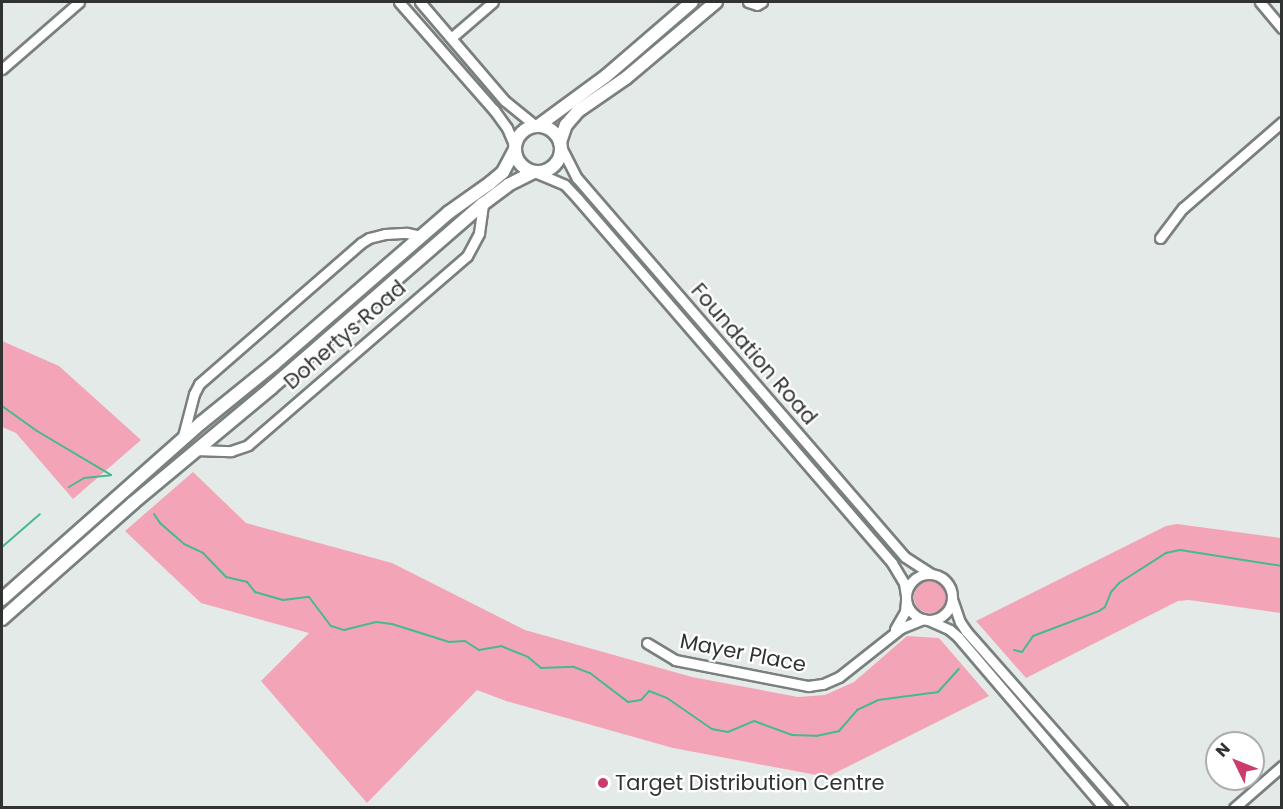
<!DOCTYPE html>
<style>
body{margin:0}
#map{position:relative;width:1283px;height:809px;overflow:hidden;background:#e4eae7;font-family:Poppins,sans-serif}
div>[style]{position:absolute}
.green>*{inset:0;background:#f3a5b7}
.round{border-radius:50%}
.stream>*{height:2px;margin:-1px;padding:0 1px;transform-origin:1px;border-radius:1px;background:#46b98f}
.roads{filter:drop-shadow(2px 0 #7a807d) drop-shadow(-2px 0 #7a807d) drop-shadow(0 2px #7a807d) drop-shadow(0 -2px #7a807d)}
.minor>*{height:9px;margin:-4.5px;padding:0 4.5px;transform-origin:4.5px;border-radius:4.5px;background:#fff}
.minor>.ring{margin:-4.5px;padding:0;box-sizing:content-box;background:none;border:9px solid #fff;border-radius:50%}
.major>*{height:12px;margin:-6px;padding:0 6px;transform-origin:6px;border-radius:6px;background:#fff}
.major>.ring{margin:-6px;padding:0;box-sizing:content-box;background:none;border:12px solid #fff;border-radius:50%}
.dots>*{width:16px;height:16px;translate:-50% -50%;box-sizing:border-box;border:3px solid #fff;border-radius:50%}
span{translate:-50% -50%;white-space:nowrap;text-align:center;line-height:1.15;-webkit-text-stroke:4.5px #fff;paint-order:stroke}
.street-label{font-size:21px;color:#313332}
.poi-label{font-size:21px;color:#313332}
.left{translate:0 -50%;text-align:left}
.frame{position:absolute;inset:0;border:3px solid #313332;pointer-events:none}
.north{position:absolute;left:1205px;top:731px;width:60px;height:60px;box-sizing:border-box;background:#fff;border:2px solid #adadad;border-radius:50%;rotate:313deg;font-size:16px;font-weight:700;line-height:24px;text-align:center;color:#313332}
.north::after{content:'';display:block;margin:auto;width:21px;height:27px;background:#c93c6b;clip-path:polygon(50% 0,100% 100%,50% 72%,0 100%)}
</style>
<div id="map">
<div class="green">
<i style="clip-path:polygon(2px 341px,59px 366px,141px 440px,73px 499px,16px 433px,2px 427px)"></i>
<i style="clip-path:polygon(193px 472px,246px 523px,392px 563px,525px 630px,692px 677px,798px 697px,825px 695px,854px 682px,907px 636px,939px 638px,989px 696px,827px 777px,673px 748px,506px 701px,477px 690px,367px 803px,261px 681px,309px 633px,201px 603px,125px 531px)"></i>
<i style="clip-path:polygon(1177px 524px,1281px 538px,1281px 613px,1189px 600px,1178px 601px,1026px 678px,976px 621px,1166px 526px)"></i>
<i class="round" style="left:914px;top:581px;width:32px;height:32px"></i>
</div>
<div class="stream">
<i style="left:2px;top:406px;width:43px;rotate:35.5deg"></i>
<i style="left:37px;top:431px;width:86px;rotate:30.7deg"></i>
<i style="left:69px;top:487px;width:17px;rotate:-31deg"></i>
<i style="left:84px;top:478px;width:27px;rotate:-6deg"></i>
<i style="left:154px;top:514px;width:11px;rotate:56deg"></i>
<i style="left:160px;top:523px;width:32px;rotate:41deg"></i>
<i style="left:184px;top:544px;width:21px;rotate:25deg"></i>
<i style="left:203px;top:553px;width:33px;rotate:46deg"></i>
<i style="left:226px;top:577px;width:22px;rotate:13deg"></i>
<i style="left:247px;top:582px;width:13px;rotate:51deg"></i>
<i style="left:255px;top:592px;width:29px;rotate:16deg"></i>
<i style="left:283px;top:600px;width:26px;rotate:-7deg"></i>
<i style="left:309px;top:597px;width:36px;rotate:53deg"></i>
<i style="left:331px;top:626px;width:14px;rotate:17deg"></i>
<i style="left:344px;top:630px;width:33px;rotate:-14deg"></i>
<i style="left:376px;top:622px;width:16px;rotate:7deg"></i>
<i style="left:392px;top:624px;width:60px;rotate:17.5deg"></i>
<i style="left:449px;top:642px;width:16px;rotate:-4deg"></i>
<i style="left:465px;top:641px;width:17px;rotate:33deg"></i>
<i style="left:479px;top:650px;width:22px;rotate:-10deg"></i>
<i style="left:501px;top:646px;width:29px;rotate:22deg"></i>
<i style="left:528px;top:657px;width:17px;rotate:40deg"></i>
<i style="left:541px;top:668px;width:33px;rotate:-2deg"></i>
<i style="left:574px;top:667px;width:17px;rotate:21deg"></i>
<i style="left:590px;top:673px;width:48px;rotate:37.3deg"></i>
<i style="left:628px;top:702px;width:13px;rotate:-9deg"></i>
<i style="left:641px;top:700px;width:12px;rotate:-48deg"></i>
<i style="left:649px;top:691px;width:19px;rotate:21deg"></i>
<i style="left:667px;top:698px;width:55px;rotate:34.6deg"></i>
<i style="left:712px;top:729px;width:16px;rotate:11deg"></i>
<i style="left:728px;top:732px;width:28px;rotate:-23deg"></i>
<i style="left:754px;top:721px;width:40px;rotate:20.2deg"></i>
<i style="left:792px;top:735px;width:24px;rotate:2deg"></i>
<i style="left:816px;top:736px;width:24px;rotate:-12deg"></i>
<i style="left:839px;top:731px;width:28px;rotate:-49deg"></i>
<i style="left:857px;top:710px;width:23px;rotate:-25deg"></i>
<i style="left:878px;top:700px;width:61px;rotate:-7.6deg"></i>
<i style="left:938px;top:692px;width:31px;rotate:-48deg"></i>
<i style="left:2px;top:547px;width:50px;rotate:-41deg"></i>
<i style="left:1014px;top:650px;width:8px;rotate:14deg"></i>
<i style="left:1022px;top:652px;width:19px;rotate:-55deg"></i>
<i style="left:1033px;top:636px;width:71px;rotate:-20.7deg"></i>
<i style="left:1099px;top:611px;width:7px;rotate:-34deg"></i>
<i style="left:1105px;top:607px;width:16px;rotate:-68deg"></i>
<i style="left:1111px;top:592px;width:12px;rotate:-48deg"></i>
<i style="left:1119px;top:583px;width:56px;rotate:-32.6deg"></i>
<i style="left:1166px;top:553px;width:14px;rotate:-12deg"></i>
<i style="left:1180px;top:550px;width:103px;rotate:8.9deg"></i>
</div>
<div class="roads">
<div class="minor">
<i style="left:399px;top:2px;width:144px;rotate:48.7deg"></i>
<i style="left:494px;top:110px;width:22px;rotate:54deg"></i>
<i style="left:507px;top:128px;width:21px;rotate:67deg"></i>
<i style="left:420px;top:2px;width:130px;rotate:49.4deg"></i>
<i style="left:505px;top:101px;width:40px;rotate:39deg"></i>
<i style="left:748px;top:2px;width:9px;rotate:18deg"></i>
<i style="left:757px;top:5px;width:6px;rotate:-31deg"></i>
<i style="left:1260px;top:2px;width:34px;rotate:50deg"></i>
<i style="left:451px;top:38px;width:55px;rotate:-40.6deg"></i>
<i style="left:2px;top:69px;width:102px;rotate:-41deg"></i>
<i style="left:561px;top:147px;width:35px;rotate:63deg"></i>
<i style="left:577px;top:178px;width:501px;rotate:49.13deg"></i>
<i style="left:905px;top:557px;width:31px;rotate:33deg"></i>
<i style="left:537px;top:173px;width:30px;rotate:23deg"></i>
<i style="left:565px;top:185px;width:19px;rotate:47deg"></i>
<i style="left:578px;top:199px;width:481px;rotate:49.2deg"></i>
<i style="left:892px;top:563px;width:23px;rotate:59deg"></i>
<i style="left:904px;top:583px;width:12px;rotate:81deg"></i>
<i style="left:1160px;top:238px;width:38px;rotate:-53deg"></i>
<i style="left:1183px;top:208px;width:131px;rotate:-41deg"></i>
<i style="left:182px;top:440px;width:48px;rotate:-75.4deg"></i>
<i style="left:194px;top:394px;width:11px;rotate:-63deg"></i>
<i style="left:199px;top:384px;width:215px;rotate:-41deg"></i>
<i style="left:361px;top:243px;width:9px;rotate:-32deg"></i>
<i style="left:369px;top:238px;width:16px;rotate:-14deg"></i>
<i style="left:385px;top:234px;width:22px;rotate:-3deg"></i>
<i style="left:407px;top:233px;width:14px;rotate:12deg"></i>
<i style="left:195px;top:450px;width:36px;rotate:2deg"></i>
<i style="left:231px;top:451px;width:18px;rotate:-19deg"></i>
<i style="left:248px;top:445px;width:289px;rotate:-40.8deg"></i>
<i style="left:467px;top:256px;width:26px;rotate:-62deg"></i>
<i style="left:479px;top:233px;width:29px;rotate:-82deg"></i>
<i class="ring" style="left:906px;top:574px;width:37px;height:37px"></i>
<i style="left:952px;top:599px;width:24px;rotate:71deg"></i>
<i style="left:960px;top:622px;width:11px;rotate:56deg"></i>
<i style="left:966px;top:631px;width:236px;rotate:48.6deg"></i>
<i style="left:928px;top:620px;width:24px;rotate:24deg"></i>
<i style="left:950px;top:630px;width:11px;rotate:41deg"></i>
<i style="left:958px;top:637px;width:225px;rotate:49.5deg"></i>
<i style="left:895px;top:629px;width:20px;rotate:-60deg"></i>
<i style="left:905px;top:612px;width:11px;rotate:-85deg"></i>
<i style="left:647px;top:643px;width:33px;rotate:31deg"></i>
<i style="left:675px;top:660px;width:136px;rotate:11.1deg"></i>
<i style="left:808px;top:686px;width:15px;rotate:-8deg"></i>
<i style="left:823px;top:684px;width:17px;rotate:-24deg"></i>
<i style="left:839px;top:677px;width:79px;rotate:-38.3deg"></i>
<i style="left:901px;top:628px;width:24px;rotate:-22deg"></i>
<i style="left:1234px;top:808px;width:64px;rotate:-41.2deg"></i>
</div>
<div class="major">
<i class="ring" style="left:515px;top:126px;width:34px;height:34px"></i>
<i style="left:538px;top:126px;width:84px;rotate:-36.3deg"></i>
<i style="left:606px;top:76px;width:113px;rotate:-40.7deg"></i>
<i style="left:560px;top:142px;width:18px;rotate:-71deg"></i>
<i style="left:566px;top:125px;width:18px;rotate:-49deg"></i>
<i style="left:578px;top:111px;width:58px;rotate:-34.5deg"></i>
<i style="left:626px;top:78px;width:118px;rotate:-40.2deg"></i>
<i style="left:2px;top:599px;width:266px;rotate:-41.5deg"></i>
<i style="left:201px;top:423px;width:95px;rotate:-39deg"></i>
<i style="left:275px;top:363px;width:229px;rotate:-40.9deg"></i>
<i style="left:448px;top:213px;width:52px;rotate:-35.5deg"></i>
<i style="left:490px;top:183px;width:17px;rotate:-40deg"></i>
<i style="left:503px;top:172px;width:24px;rotate:-62deg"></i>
<i style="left:2px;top:619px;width:175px;rotate:-41.5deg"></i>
<i style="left:133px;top:503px;width:180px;rotate:-39.8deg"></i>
<i style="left:271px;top:388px;width:281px;rotate:-41deg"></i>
<i style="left:483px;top:204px;width:31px;rotate:-37deg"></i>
<i style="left:508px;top:185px;width:28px;rotate:-27deg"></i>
</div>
</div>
<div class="dots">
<i style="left:603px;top:783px;background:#c93c6b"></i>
</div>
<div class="street-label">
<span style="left:345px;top:335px;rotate:-41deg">Dohertys Road</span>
<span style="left:754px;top:354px;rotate:49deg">Foundation Road</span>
<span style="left:743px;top:653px;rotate:11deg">Mayer Place</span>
</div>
<div class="poi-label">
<span class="left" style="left:615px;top:783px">Target Distribution Centre</span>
</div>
<div class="frame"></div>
<div class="north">N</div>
</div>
